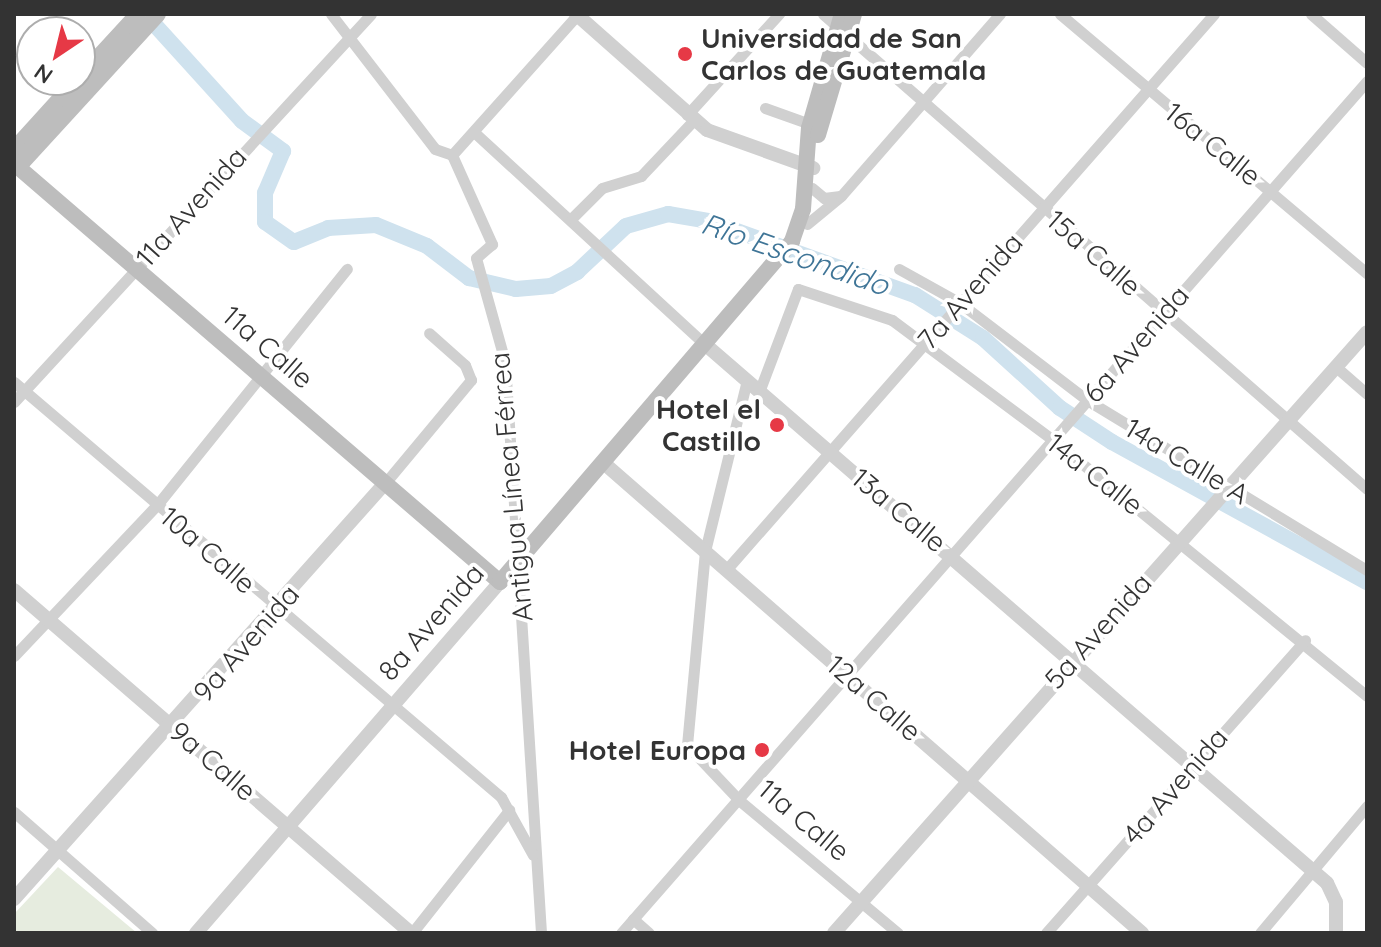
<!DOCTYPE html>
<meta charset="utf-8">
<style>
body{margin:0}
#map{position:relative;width:1381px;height:947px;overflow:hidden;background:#fff;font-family:Quicksand,sans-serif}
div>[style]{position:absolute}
.green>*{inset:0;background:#e6ecdf}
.river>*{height:16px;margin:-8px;padding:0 8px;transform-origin:8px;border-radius:8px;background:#cfe2ee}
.minor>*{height:11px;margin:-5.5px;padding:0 5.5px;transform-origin:5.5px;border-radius:5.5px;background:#d0d0d0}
.tertiary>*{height:14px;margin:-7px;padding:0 7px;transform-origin:7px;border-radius:7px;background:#d0d0d0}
.secondary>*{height:16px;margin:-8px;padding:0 8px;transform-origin:8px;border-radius:8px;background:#bdbdbd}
.dots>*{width:22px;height:22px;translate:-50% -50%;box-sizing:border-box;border:4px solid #fff;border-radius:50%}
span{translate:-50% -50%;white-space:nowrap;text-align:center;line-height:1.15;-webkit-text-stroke:8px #fff;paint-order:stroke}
.poi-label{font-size:28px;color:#333;font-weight:700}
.left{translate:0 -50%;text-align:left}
.right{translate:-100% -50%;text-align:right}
.street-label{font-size:28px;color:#333}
.water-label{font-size:30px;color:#3f7597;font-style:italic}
.frame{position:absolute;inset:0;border:16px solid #333;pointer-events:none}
.north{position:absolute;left:16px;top:16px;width:80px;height:80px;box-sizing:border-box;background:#fff;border:2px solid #adadad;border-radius:50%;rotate:215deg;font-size:22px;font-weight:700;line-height:32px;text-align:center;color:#333}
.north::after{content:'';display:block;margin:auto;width:28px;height:36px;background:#e63946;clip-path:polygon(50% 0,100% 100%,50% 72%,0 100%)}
</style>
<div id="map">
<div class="green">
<i style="clip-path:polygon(58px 867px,137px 933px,14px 933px,14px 914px)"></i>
</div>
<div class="river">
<i style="left:145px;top:14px;width:144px;rotate:47.8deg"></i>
<i style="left:242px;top:121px;width:51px;rotate:36.2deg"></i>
<i style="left:283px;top:151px;width:46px;rotate:113.2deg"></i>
<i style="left:265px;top:193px;width:29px;rotate:90deg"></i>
<i style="left:265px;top:222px;width:35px;rotate:35deg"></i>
<i style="left:294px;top:242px;width:37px;rotate:-22deg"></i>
<i style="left:328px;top:228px;width:48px;rotate:-3.6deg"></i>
<i style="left:376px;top:225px;width:55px;rotate:22.4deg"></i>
<i style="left:427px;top:246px;width:53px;rotate:37.3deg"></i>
<i style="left:469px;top:278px;width:48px;rotate:13.2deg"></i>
<i style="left:516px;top:289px;width:35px;rotate:-5deg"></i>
<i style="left:551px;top:286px;width:30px;rotate:-28deg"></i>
<i style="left:577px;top:272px;width:67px;rotate:-43.2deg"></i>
<i style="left:626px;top:226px;width:44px;rotate:-15.9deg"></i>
<i style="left:668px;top:214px;width:42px;rotate:9.7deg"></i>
<i style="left:709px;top:221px;width:219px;rotate:19.8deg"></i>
<i style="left:915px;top:295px;width:80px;rotate:32.3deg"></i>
<i style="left:983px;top:338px;width:104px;rotate:42.3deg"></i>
<i style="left:1060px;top:408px;width:62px;rotate:33.2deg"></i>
<i style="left:1112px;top:442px;width:291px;rotate:28.8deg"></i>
</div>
<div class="minor">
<i style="left:331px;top:14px;width:170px;rotate:52.4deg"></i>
<i style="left:435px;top:149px;width:18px;rotate:19deg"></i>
<i style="left:823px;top:14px;width:722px;rotate:41.13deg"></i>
<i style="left:1060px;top:14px;width:402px;rotate:40.2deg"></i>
<i style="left:1311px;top:14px;width:74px;rotate:41.2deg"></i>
<i style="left:765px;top:108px;width:48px;rotate:19.6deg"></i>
<i style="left:687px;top:115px;width:137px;rotate:-47.7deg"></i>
<i style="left:475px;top:133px;width:315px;rotate:42.6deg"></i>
<i style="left:452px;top:155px;width:98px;rotate:65.8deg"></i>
<i style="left:492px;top:244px;width:21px;rotate:139deg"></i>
<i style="left:476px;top:258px;width:108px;rotate:74.4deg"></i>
<i style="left:505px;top:362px;width:572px;rotate:86.39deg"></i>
<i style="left:452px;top:155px;width:188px;rotate:-48.2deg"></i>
<i style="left:812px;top:188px;width:16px;rotate:40deg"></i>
<i style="left:824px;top:198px;width:16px;rotate:-7deg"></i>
<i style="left:572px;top:218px;width:42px;rotate:-45deg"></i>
<i style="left:602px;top:188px;width:41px;rotate:-17.1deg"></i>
<i style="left:641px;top:176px;width:76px;rotate:-46.6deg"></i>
<i style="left:807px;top:224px;width:44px;rotate:-39.5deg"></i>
<i style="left:841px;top:196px;width:242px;rotate:-48.9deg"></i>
<i style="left:899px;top:269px;width:70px;rotate:29.1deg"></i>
<i style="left:960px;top:303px;width:160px;rotate:37.4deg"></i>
<i style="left:1087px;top:400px;width:328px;rotate:31.3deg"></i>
<i style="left:1336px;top:367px;width:41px;rotate:41.1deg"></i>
<i style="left:747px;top:380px;width:176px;rotate:103.8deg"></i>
<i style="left:705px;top:551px;width:195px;rotate:95.3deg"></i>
<i style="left:687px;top:745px;width:77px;rotate:46.6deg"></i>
<i style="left:740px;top:801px;width:206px;rotate:39.9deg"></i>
<i style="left:14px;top:382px;width:640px;rotate:40.44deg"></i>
<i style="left:501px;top:797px;width:66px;rotate:61.1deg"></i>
<i style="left:759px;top:392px;width:110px;rotate:-69.3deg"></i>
<i style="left:798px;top:289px;width:99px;rotate:18.3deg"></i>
<i style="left:892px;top:320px;width:201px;rotate:36.7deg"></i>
<i style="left:1053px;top:440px;width:405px;rotate:39.2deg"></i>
<i style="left:14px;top:402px;width:527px;rotate:-47.38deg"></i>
<i style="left:386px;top:482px;width:133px;rotate:-50.2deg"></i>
<i style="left:471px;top:380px;width:16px;rotate:-112deg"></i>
<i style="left:465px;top:365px;width:48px;rotate:-138.4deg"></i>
<i style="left:726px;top:570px;width:740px;rotate:-48.73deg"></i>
<i style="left:14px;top:656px;width:208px;rotate:-46.6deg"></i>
<i style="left:157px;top:505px;width:303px;rotate:-51.2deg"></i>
<i style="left:14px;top:812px;width:184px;rotate:41.2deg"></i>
<i style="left:633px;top:919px;width:21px;rotate:41deg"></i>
<i style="left:412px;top:933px;width:157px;rotate:-51.7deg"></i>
<i style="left:621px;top:933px;width:1132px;rotate:-48.8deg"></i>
<i style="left:1046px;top:933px;width:391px;rotate:-48.5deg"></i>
<i style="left:1260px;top:933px;width:166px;rotate:-49.9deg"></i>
</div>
<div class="tertiary">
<i style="left:576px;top:14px;width:175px;rotate:41.5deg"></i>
<i style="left:707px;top:130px;width:113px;rotate:19.7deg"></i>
<i style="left:707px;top:346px;width:820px;rotate:40.9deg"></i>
<i style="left:1327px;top:883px;width:21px;rotate:65deg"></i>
<i style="left:1336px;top:902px;width:31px;rotate:90deg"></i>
<i style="left:606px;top:465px;width:712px;rotate:41.13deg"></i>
<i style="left:14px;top:590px;width:525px;rotate:40.83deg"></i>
<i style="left:14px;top:899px;width:559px;rotate:-48.26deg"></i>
<i style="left:196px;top:933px;width:464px;rotate:-49.1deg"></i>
<i style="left:834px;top:933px;width:803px;rotate:-48.43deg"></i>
</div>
<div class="secondary">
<i style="left:80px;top:77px;width:86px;rotate:-47.4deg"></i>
<i style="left:77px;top:80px;width:89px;rotate:132.3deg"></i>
<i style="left:17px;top:146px;width:21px;rotate:87deg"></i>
<i style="left:18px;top:167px;width:636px;rotate:40.73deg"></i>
<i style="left:500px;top:582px;width:449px;rotate:-49.4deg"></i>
<i style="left:792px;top:241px;width:34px;rotate:-71deg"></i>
<i style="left:803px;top:209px;width:81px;rotate:-85.8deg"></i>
<i style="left:809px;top:128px;width:119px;rotate:-73.9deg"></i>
<i style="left:818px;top:135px;width:126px;rotate:-73.4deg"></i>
<i style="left:18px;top:167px;width:207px;rotate:-47.5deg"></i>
</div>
<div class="dots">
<i style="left:685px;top:54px;background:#e63946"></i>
<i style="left:777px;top:425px;background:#e63946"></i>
<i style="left:762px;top:750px;background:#e63946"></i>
</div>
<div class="poi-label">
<span class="left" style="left:701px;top:54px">Universidad de San<br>Carlos de Guatemala</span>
<span class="right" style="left:761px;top:425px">Hotel el<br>Castillo</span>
<span class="right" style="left:746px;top:750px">Hotel Europa</span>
</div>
<div class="street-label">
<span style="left:1213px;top:144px;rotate:39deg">16a Calle</span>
<span style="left:191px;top:207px;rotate:-48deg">11a Avenida</span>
<span style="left:1094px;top:253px;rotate:41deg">15a Calle</span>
<span style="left:970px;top:291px;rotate:-49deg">7a Avenida</span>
<span style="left:1136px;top:344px;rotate:-49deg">6a Avenida</span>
<span style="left:268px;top:347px;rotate:41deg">11a Calle</span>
<span style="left:1187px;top:461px;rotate:31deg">14a Calle A</span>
<span style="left:1095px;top:474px;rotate:38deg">14a Calle</span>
<span style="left:511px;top:487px;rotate:-95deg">Antigua Línea Férrea</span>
<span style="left:899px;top:510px;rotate:40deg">13a Calle</span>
<span style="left:208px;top:550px;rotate:41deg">10a Calle</span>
<span style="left:431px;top:622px;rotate:-49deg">8a Avenida</span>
<span style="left:1098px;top:631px;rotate:-48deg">5a Avenida</span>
<span style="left:246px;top:643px;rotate:-49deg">9a Avenida</span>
<span style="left:874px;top:698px;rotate:41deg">12a Calle</span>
<span style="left:213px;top:761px;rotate:41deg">9a Calle</span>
<span style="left:1175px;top:786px;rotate:-49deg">4a Avenida</span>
<span style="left:804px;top:820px;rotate:40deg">11a Calle</span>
</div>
<div class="water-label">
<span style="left:795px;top:254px;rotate:19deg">Río Escondido</span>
</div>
<div class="frame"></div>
<div class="north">N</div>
</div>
